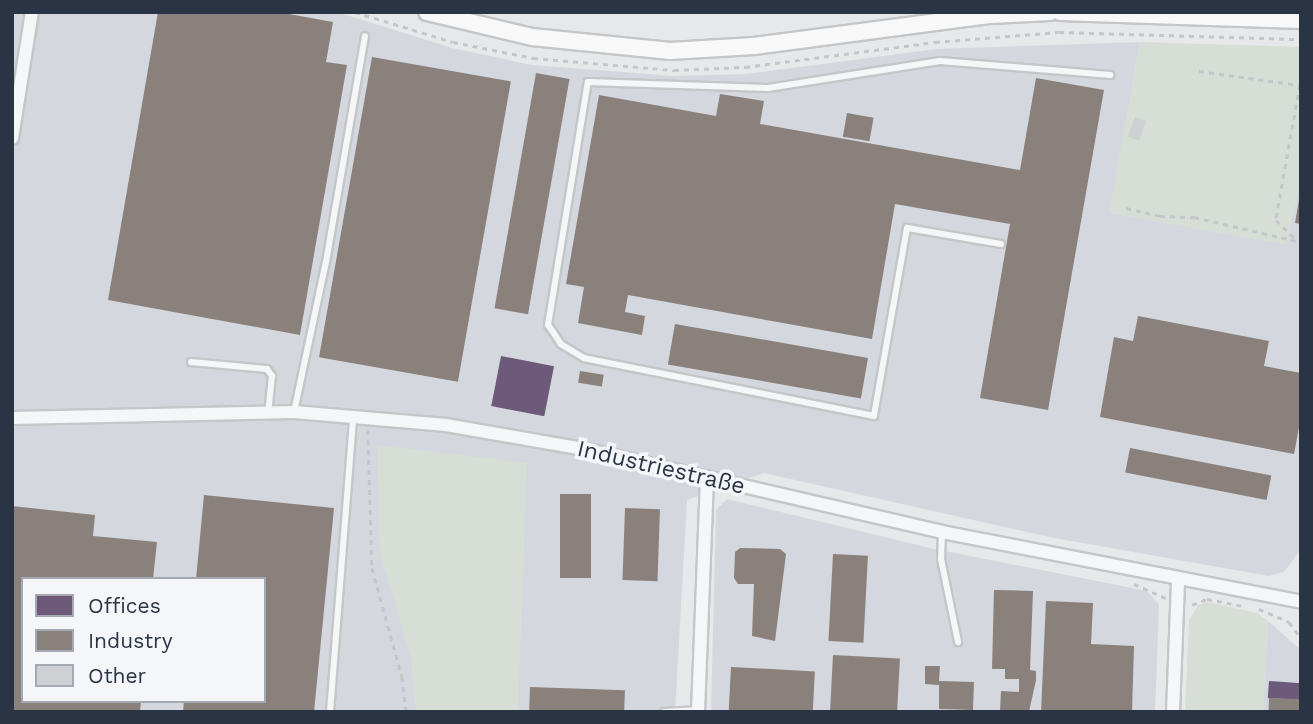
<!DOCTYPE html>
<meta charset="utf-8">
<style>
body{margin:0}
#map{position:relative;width:1313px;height:724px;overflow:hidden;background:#e6e8ea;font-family:"Work Sans",sans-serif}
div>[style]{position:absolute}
.built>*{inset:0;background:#d4d7dd}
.green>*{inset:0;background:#d6ded6}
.offices>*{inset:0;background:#6d597a;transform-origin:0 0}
.industry>*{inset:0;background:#8a817c;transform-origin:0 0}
.building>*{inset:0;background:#ced0d3;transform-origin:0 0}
.path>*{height:2.5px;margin-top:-1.25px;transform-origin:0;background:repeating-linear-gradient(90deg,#c5c6ca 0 5px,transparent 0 10px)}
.roads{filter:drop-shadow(2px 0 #c4c6c8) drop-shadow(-2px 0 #c4c6c8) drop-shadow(0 2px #c4c6c8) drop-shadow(0 -2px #c4c6c8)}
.lane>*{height:6px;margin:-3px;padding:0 3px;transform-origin:3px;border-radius:3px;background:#f5f6f7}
.street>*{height:12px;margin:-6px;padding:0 6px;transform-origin:6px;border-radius:6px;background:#f5f6f7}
.secondary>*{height:16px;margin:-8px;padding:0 8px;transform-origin:8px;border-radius:8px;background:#f8f8f8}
span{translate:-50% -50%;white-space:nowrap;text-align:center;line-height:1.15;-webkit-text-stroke:7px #f4f6f9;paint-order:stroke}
.street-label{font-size:23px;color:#2b3445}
.frame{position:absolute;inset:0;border:14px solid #2b3445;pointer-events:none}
.legend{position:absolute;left:21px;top:577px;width:245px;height:126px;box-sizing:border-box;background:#f4f6f9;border:2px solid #a4a8b1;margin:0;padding:9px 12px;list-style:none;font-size:21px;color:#2b3445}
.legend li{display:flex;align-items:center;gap:14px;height:35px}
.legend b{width:35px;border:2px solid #a4a8b1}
</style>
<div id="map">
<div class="built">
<i style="clip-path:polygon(evenodd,12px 12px,337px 12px,452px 48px,532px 65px,674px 76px,746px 74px,937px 49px,1140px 42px,1110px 213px,1286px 244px,1301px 177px,1299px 552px,1284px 572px,1269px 576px,1049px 537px,764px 473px,687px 500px,675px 712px,12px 712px,12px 12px,23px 579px,264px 579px,264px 701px,23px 701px,23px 579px)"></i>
<i style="clip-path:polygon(727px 499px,930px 548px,1147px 591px,1159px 605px,1155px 712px,711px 712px,716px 510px)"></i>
<i style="clip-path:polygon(1268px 621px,1301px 650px,1301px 712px,1263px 712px)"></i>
</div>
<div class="green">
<i style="clip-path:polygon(1140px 42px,1301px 47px,1301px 177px,1286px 244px,1109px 213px)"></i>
<i style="clip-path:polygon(377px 445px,527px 463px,518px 712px,416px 712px,411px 658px,379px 549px)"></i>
<i style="clip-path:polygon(1208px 602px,1257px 613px,1268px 621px,1263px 712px,1185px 712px,1189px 621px,1198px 605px)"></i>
</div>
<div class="offices">
<i style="left:501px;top:356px;width:54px;height:51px;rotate:11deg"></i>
<i style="left:1269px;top:681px;width:32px;height:17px;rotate:4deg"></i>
</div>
<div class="industry">
<i style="clip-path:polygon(158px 12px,278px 12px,333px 22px,326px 62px,347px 65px,300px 335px,108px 300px)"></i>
<i style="left:372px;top:57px;width:141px;height:305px;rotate:10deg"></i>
<i style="left:536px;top:73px;width:34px;height:239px;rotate:10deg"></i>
<i style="clip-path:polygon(1036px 78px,1104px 90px,1048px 410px,980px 398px,1010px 224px,895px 204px,872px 339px,628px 295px,625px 312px,645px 316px,642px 335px,578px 323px,584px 287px,566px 284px,599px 95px,716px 116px,720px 94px,764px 101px,760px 124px,1020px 170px)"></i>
<i style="left:847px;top:113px;width:27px;height:24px;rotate:10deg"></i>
<i style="clip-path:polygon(1299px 200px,1301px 200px,1301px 224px,1295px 223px)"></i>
<i style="clip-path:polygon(1138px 316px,1269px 341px,1264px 366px,1301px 373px,1301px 417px,1294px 454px,1100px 417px,1114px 337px,1133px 341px)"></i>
<i style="left:675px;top:324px;width:196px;height:41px;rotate:10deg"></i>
<i style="left:580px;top:371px;width:24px;height:12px;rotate:9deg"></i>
<i style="left:1130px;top:448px;width:144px;height:25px;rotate:11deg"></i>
<i style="left:560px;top:494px;width:31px;height:84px"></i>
<i style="clip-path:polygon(204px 495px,334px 508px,314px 712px,183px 712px,184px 701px,264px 701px,264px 579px,196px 579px)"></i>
<i style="clip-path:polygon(12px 506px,95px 515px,93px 536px,157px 542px,153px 579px,23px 579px,23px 701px,141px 701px,140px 712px,12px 712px)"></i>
<i style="left:625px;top:508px;width:35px;height:72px;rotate:2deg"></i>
<i style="clip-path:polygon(740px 548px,780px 549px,786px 554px,775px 641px,752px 636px,754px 584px,738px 584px,734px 578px,735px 552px)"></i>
<i style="left:833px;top:554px;width:35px;height:87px;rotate:3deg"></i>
<i style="clip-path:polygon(994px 590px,1033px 591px,1030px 670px,1036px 671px,1036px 680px,1029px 712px,1000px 712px,1001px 691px,1019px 692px,1019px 679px,1005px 679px,1005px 669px,992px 669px)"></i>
<i style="clip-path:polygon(1046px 601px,1093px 603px,1091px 644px,1134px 646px,1132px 712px,1041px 712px)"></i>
<i style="left:833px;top:655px;width:67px;height:56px;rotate:3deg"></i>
<i style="clip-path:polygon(925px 666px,940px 666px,939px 681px,974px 682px,973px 710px,939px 709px,939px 685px,925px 684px)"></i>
<i style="left:731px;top:667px;width:84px;height:44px;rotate:3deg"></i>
<i style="left:530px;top:687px;width:95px;height:25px;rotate:2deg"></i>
<i style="left:1269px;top:698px;width:32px;height:14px;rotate:2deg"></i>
</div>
<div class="building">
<i style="left:1135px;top:117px;width:12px;height:21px;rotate:20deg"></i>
</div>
<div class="path">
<i style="left:355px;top:12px;width:102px;rotate:17deg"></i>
<i style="left:453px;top:42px;width:82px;rotate:11.3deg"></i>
<i style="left:533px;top:58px;width:142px;rotate:4.9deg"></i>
<i style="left:674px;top:70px;width:71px;rotate:-2.4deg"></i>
<i style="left:745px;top:67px;width:192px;rotate:-7.5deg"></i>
<i style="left:935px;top:42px;width:124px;rotate:-4.6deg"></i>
<i style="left:1059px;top:32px;width:242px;rotate:1.7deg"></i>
<i style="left:1199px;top:71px;width:102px;rotate:7.9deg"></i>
<i style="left:1300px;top:85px;width:137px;rotate:100.1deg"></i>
<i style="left:1276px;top:220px;width:30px;rotate:44deg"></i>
<i style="left:1126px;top:208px;width:35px;rotate:13deg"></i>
<i style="left:1160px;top:216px;width:34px;rotate:2deg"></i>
<i style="left:1194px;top:217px;width:110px;rotate:13.2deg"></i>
<i style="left:368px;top:430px;width:138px;rotate:88.3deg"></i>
<i style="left:372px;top:568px;width:113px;rotate:74.6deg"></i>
<i style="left:402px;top:677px;width:35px;rotate:83deg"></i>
<i style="left:1134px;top:584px;width:35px;rotate:24deg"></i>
<i style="left:1192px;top:605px;width:16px;rotate:-22deg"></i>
<i style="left:1207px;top:599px;width:36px;rotate:11deg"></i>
<i style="left:1259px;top:609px;width:33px;rotate:23deg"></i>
<i style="left:1289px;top:622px;width:20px;rotate:53deg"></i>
</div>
<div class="roads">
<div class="lane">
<i style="left:1001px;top:244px;width:95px;rotate:-170.3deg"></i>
<i style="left:907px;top:228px;width:191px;rotate:100deg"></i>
<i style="left:874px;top:416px;width:296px;rotate:-168.7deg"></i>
<i style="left:584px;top:358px;width:27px;rotate:-149deg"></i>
<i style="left:561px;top:344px;width:23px;rotate:-124deg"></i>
<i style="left:548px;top:325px;width:246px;rotate:-80.7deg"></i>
<i style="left:588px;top:82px;width:180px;rotate:1.9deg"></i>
<i style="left:768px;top:88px;width:174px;rotate:-8.9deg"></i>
<i style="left:940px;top:61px;width:171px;rotate:4.7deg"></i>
<i style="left:191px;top:362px;width:76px;rotate:5.3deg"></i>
<i style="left:267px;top:369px;width:9px;rotate:54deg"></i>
<i style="left:272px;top:376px;width:36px;rotate:96deg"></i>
<i style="left:294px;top:412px;width:153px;rotate:-78deg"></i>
<i style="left:326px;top:262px;width:229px;rotate:-80.2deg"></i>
<i style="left:942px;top:532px;width:27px;rotate:92deg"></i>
<i style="left:941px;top:559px;width:85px;rotate:78.4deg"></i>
<i style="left:330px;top:712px;width:296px;rotate:-85.5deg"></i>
<i style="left:664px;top:712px;width:34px;rotate:-3deg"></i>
</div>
<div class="street">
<i style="left:12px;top:138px;width:128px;rotate:-81deg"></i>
<i style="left:12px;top:418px;width:282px;rotate:-1.2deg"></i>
<i style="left:294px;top:412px;width:153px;rotate:4.9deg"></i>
<i style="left:446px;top:425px;width:139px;rotate:9.9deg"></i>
<i style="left:583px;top:449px;width:368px;rotate:13deg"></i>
<i style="left:942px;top:532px;width:366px;rotate:11deg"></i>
<i style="left:698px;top:712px;width:232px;rotate:-87.8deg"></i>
<i style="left:1173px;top:712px;width:132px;rotate:-87.8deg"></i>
</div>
<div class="secondary">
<i style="left:427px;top:12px;width:108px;rotate:13.4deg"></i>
<i style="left:532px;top:37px;width:139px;rotate:5.8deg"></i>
<i style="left:670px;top:51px;width:84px;rotate:-3.4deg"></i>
<i style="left:754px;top:46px;width:239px;rotate:-7.5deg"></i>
<i style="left:991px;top:15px;width:59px;rotate:-2.9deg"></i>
<i style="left:1060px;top:12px;width:241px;rotate:1.9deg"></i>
</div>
</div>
<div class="street-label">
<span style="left:661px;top:468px;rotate:13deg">Industriestraße</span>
</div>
<div class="frame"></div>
<ul class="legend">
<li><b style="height:19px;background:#6d597a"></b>Offices</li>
<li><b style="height:19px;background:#8a817c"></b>Industry</li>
<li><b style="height:19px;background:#ced0d3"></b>Other</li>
</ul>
</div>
